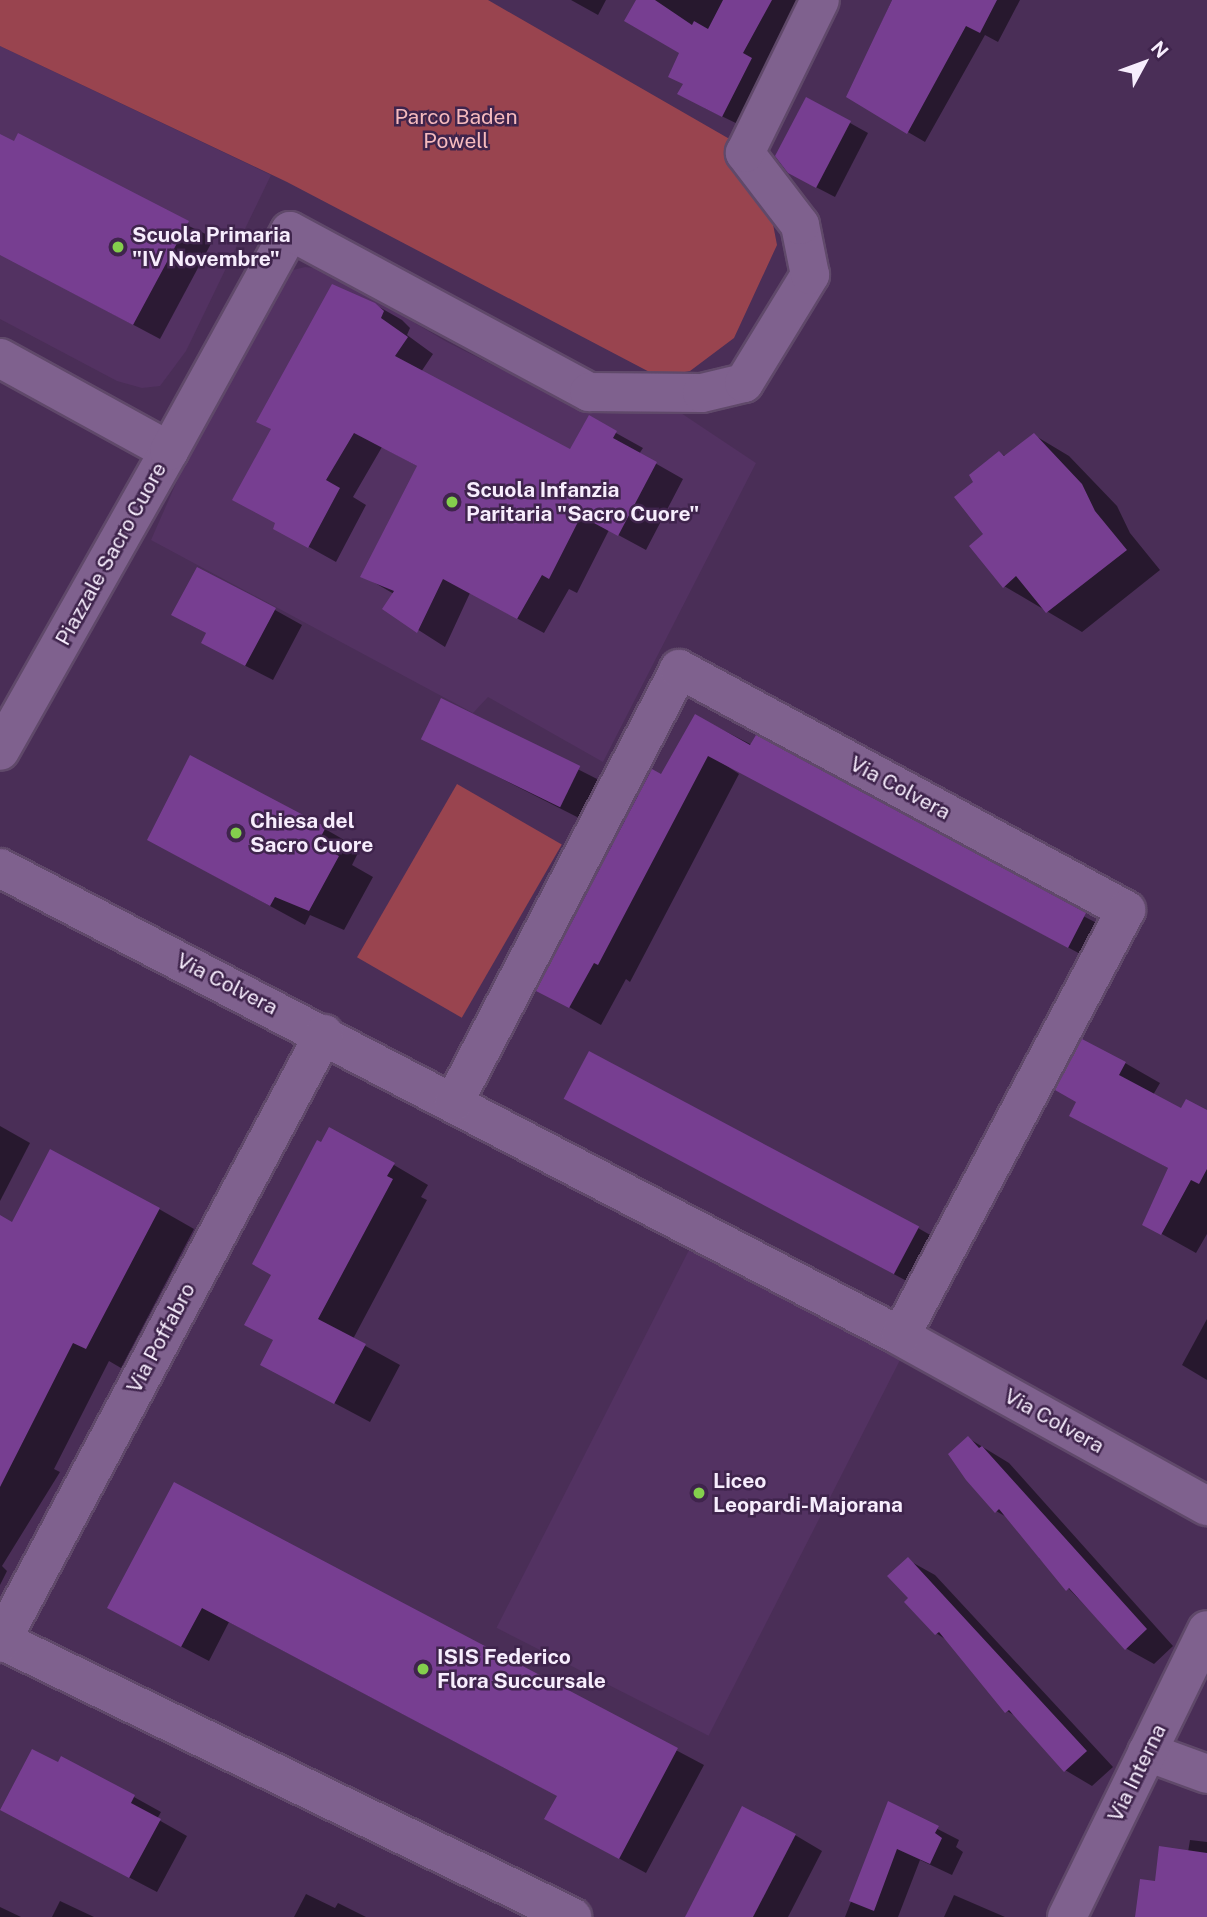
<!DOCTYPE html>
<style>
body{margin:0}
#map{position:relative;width:1207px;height:1917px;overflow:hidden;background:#4a2e57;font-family:"Public Sans",sans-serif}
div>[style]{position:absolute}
.built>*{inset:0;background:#533262;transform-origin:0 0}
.green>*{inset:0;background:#99444f;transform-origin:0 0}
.shadow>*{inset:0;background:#0007;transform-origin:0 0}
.building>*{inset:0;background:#773e91;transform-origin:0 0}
.roads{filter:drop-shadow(2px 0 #60496a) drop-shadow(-2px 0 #60496a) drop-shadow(0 2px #60496a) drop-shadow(0 -2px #60496a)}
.minor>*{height:38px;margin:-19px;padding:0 19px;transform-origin:19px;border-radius:19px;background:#7f618e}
.dots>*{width:19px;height:19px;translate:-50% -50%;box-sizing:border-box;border:4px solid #3f244c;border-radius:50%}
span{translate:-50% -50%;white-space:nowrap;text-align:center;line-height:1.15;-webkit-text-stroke:5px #3f244c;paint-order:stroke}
.park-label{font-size:21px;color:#f6bbbe}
.poi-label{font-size:21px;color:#f7edfd;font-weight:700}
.left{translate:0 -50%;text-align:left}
.street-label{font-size:21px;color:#f7edfd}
.north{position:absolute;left:1109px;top:28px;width:70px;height:70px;-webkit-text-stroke:5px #3f244c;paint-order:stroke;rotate:49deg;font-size:19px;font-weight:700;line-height:28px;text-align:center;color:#f7edfd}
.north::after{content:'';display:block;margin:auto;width:24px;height:32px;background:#f7edfd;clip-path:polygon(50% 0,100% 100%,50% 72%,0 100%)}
</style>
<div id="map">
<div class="built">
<i style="clip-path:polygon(0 46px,271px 175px,186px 351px,160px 386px,142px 388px,117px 381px,0 319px)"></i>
<i style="clip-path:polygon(305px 267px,323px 269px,447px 342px,582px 410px,669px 405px,756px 463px,603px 762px,488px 697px,473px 713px,151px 540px,200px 429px,283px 282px,293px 270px)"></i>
<i style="left:689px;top:1250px;width:238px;height:424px;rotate:27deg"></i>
</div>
<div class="green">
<i style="clip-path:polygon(0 0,488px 0,733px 141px,772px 219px,777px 245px,734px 338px,690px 371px,659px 377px,287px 182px,0 46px)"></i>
<i style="left:457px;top:784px;width:121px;height:200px;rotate:30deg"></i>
</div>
<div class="shadow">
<i style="clip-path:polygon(571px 0,606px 0,598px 15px)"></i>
<i style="clip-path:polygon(637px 0,815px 0,748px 129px,705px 108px,681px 52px)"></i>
<i style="clip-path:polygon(892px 0,1020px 0,998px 42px,985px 35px,925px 142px,848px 97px)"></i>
<i style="clip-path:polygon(807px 99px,868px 133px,835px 197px,808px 183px)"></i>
<i style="clip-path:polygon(0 136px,214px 238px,160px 339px,0 254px)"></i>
<i style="clip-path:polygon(374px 304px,402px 320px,410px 328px,407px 335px,433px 354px,421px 372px,571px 451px,589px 418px,643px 448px,639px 454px,683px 479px,646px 550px,609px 530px,577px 593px,569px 589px,544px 633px,470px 593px,445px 647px,384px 608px,394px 594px,363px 576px,419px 467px,382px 447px,353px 497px,366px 505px,336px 562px,275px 528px)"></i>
<i style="clip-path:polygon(1034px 435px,1069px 456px,1117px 506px,1130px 533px,1160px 570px,1082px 632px,1004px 586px,985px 534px,976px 482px,1000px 453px,1007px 457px)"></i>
<i style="clip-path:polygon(275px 610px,302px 625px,273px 680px,230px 658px,208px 634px,174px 615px)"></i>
<i style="left:442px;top:700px;width:184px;height:43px;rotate:27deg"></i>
<i style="clip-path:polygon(696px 716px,1116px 933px,1099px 964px,712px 756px,739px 774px,630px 982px,626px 979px,601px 1025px,539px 990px)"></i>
<i style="clip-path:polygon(325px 829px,360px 849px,352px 865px,373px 877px,344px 930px,310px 915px,305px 925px,184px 859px)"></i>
<i style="clip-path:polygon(1125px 1063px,1160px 1083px,1153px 1095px,1182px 1111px,1207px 1112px,1207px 1234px,1196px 1253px,1144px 1224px,1170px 1169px,1071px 1115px)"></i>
<i style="clip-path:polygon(566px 1098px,918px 1228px,953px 1248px,929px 1293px)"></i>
<i style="clip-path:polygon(0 1126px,30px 1143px,0 1201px)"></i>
<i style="clip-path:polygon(322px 1144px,394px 1165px,428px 1185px,421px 1197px,427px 1200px,353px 1339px,400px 1365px,370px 1422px,263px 1365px,275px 1341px,273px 1274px)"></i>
<i style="clip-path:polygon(159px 1209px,194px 1229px,121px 1368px,109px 1361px,54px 1469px,60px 1472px,2px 1566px,7px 1571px,0 1585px,0 1217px,13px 1224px)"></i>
<i style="clip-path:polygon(1207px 1319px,1207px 1380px,1182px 1365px)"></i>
<i style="clip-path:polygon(968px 1438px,1009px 1463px,1173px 1646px,1154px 1664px,1127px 1649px,1039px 1558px,1042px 1556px,1010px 1519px,996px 1511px)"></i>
<i style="clip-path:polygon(175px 1484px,704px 1765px,646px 1873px,574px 1834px,558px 1796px,229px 1622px,209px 1661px,136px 1623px)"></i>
<i style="clip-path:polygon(908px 1560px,935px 1575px,1113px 1767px,1092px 1786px,1065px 1770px,1019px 1718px,1007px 1711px,948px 1641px,936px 1633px,911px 1598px)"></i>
<i style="clip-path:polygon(134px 1797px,161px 1812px,157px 1819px,187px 1836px,157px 1892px,29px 1825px)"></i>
<i style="clip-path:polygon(889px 1804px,959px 1840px,956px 1847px,963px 1852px,952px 1875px,920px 1860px,898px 1917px,845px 1917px)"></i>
<i style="clip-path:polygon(795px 1835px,822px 1851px,788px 1917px,687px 1917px)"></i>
<i style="clip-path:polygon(1190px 1840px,1207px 1842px,1207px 1917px,1136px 1917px,1156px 1883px,1188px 1852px)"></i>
<i style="clip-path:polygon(306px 1894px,335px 1908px,338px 1903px,366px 1917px,294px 1917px)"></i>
<i style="clip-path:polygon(954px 1895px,1005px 1917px,944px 1917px)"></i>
<i style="clip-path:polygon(60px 1901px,94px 1917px,52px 1917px)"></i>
<i style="clip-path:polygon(0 1907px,21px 1917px,0 1917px)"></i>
</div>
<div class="building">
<i style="clip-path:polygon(636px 0,655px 0,692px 25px,694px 21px,708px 29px,723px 0,772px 0,743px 53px,752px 58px,722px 117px,677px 94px,683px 84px,668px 77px,679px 53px,624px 21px)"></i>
<i style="clip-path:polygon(892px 0,997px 0,980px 33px,966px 26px,907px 134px,846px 97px)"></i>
<i style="clip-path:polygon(806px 97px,851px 121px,816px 188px,788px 173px,775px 156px)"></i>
<i style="clip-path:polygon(18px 133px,189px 221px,133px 325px,0 255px,0 134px,14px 141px)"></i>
<i style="clip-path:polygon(332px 284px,375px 303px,384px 311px,381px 318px,408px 337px,395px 356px,570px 449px,589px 415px,617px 431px,613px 438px,657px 462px,618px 536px,581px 516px,549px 579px,542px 575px,517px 619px,443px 579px,417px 633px,382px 609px,394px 591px,360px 577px,417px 466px,354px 433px,326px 480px,340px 488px,308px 548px,273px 529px,275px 523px,232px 500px,271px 429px,256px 422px)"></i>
<i style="clip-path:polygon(1034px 433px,1082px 484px,1095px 511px,1127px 550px,1046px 613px,1016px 576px,1003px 588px,969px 546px,983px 534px,954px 497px,973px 482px,969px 475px,999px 451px,1004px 456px)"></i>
<i style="clip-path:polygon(197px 567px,276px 608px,245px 666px,201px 643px,206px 633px,171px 615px)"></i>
<i style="left:441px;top:698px;width:155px;height:46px;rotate:26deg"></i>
<i style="clip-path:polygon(695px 714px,750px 745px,756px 735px,1086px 913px,1068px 948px,708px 756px,598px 965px,594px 963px,569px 1008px,536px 991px,652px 769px,661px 774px)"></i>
<i style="clip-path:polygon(190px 755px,326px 827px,317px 844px,339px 856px,309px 911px,275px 897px,270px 906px,147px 840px)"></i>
<i style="clip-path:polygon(1082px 1039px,1126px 1062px,1119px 1075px,1181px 1108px,1186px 1099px,1207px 1110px,1207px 1169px,1199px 1184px,1191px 1180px,1161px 1235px,1142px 1225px,1168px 1168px,1069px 1116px,1076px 1102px,1055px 1090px)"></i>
<i style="left:589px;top:1051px;width:374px;height:54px;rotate:28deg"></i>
<i style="clip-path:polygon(329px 1127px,395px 1163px,387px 1176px,393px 1179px,318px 1319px,366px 1344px,334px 1404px,260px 1365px,273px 1340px,244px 1325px,271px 1275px,252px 1264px,317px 1140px,321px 1142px)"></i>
<i style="clip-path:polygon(50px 1149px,160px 1208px,86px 1349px,73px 1343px,0 1487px,0 1215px,12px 1222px)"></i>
<i style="clip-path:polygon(968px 1436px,979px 1448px,982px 1446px,1147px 1629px,1125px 1650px,1069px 1588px,1066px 1591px,999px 1509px,995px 1513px,966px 1480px,948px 1454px)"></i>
<i style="clip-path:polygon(174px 1482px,678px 1748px,619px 1859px,544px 1819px,557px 1796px,202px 1608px,181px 1647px,107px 1608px)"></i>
<i style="clip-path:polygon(908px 1557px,1087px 1751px,1064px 1772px,1009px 1710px,1005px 1713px,939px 1632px,935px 1635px,904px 1602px,908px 1598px,887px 1576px)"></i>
<i style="clip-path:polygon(32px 1749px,58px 1762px,61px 1756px,135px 1795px,131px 1803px,161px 1819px,129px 1878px,0 1810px)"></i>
<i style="clip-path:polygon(888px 1801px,939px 1826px,935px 1833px,942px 1838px,930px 1864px,897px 1849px,874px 1911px,849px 1901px)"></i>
<i style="clip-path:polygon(742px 1806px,796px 1834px,753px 1917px,685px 1917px)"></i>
<i style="clip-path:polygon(1159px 1846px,1207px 1853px,1207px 1917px,1135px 1917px,1140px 1879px,1155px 1881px)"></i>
</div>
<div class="roads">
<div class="minor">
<i style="left:0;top:358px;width:193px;rotate:28.8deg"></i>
<i style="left:169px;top:451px;width:344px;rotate:119.4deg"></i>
<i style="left:169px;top:451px;width:251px;rotate:-61.2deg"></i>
<i style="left:290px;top:231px;width:340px;rotate:28.3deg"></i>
<i style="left:589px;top:392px;width:113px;rotate:0.5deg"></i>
<i style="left:702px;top:393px;width:43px;rotate:-13.4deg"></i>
<i style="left:744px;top:383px;width:127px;rotate:-58.6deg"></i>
<i style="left:810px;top:275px;width:51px;rotate:-101.3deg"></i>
<i style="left:800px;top:225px;width:91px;rotate:-127.4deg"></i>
<i style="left:745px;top:153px;width:170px;rotate:-63.9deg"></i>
<i style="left:0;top:868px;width:1014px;rotate:27.47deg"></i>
<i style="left:900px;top:1336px;width:351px;rotate:29deg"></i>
<i style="left:454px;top:1102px;width:488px;rotate:-62.5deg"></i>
<i style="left:679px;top:669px;width:508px;rotate:28.33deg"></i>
<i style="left:1126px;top:910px;width:482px;rotate:117.9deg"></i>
<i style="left:1px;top:1640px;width:635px;rotate:25.88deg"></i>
<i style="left:0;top:1643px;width:690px;rotate:-61.99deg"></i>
<i style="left:1147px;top:1752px;width:64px;rotate:20.1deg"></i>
<i style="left:1067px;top:1917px;width:319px;rotate:-64deg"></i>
</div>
</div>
<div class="dots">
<i style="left:118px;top:247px;background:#84cf4d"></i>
<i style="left:452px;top:502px;background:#84cf4d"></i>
<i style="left:236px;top:833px;background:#84cf4d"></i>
<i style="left:699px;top:1493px;background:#84cf4d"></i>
<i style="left:423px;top:1669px;background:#84cf4d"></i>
</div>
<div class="park-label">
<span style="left:456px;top:129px">Parco Baden<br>Powell</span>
</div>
<div class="poi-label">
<span class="left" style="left:132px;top:247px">Scuola Primaria<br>"IV Novembre"</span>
<span class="left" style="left:466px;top:502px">Scuola Infanzia<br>Paritaria "Sacro Cuore"</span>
<span class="left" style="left:250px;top:833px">Chiesa del<br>Sacro Cuore</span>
<span class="left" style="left:713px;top:1493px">Liceo<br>Leopardi-Majorana</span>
<span class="left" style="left:437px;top:1669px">ISIS Federico<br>Flora Succursale</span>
</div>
<div class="street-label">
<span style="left:111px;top:554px;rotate:-61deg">Piazzale Sacro Cuore</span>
<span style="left:900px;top:788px;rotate:28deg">Via Colvera</span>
<span style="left:227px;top:984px;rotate:27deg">Via Colvera</span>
<span style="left:161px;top:1338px;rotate:-62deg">Via Poffabro</span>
<span style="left:1054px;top:1421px;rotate:29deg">Via Colvera</span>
<span style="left:1137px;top:1773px;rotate:-64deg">Via Interna</span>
</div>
<div class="north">N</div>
</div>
